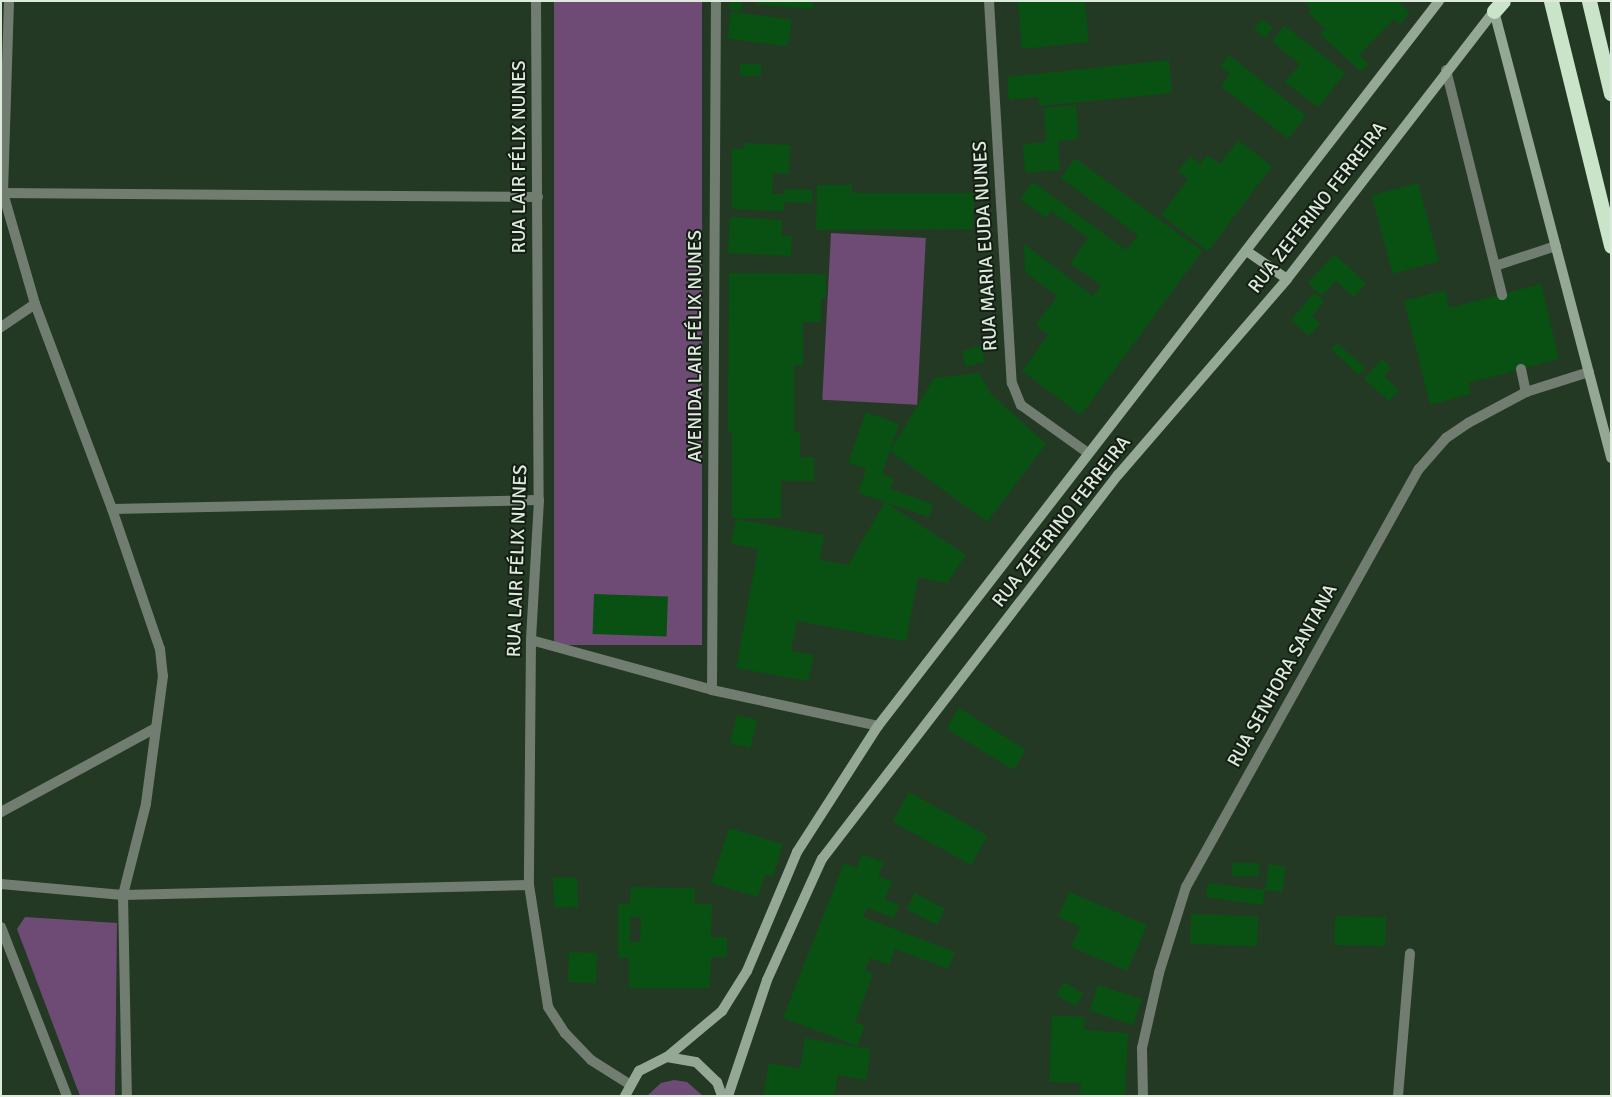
<!DOCTYPE html>
<meta charset="utf-8">
<style>
body{margin:0}
#map{position:relative;width:1612px;height:1097px;overflow:hidden;background:#233923;font-family:Signika,sans-serif}
div>[style]{position:absolute}
.green>*{inset:0;background:#6d4b75;transform-origin:0 0}
.building>*{inset:0;background:#095113;transform-origin:0 0}
.lane>*{height:10px;margin:-5px;padding:0 5px;transform-origin:5px;border-radius:5px;background:#727d72}
.street>*{height:10px;margin:-5px;padding:0 5px;transform-origin:5px;border-radius:5px;background:#727d72}
.secondary>*{height:10px;margin:-5px;padding:0 5px;transform-origin:5px;border-radius:5px;background:#95a795}
.highway>*{height:15px;margin:-7.5px;padding:0 7.5px;transform-origin:7.5px;border-radius:7.5px;background:#c9e4c8}
span{translate:-50% -50%;white-space:nowrap;text-align:center;line-height:1.15;-webkit-text-stroke:4px #141e14;paint-order:stroke}
.street-label{font-size:19px;color:#ddeadc}
.frame{position:absolute;inset:0;border:2px solid #ddeadc;pointer-events:none}
</style>
<div id="map">
<div class="green">
<i style="left:554px;top:1px;width:148px;height:644px"></i>
<i style="left:831px;top:233px;width:95px;height:167px;rotate:3deg"></i>
<i style="clip-path:polygon(25px 917px,117px 923px,115px 1096px,80px 1096px,17px 929px)"></i>
<i style="clip-path:polygon(674px 1080px,687px 1082px,703px 1096px,647px 1096px,661px 1083px)"></i>
</div>
<div class="building">
<i style="clip-path:polygon(730px 1px,742px 1px,741px 11px,729px 9px)"></i>
<i style="clip-path:polygon(757px 1px,813px 1px,813px 9px,756px 4px)"></i>
<i style="clip-path:polygon(1018px 1px,1085px 1px,1089px 42px,1022px 49px)"></i>
<i style="clip-path:polygon(1303px 1px,1398px 1px,1410px 13px,1400px 24px,1394px 19px,1359px 55px,1369px 64px,1361px 72px,1320px 34px,1325px 29px,1308px 13px,1312px 9px)"></i>
<i style="left:731px;top:12px;width:61px;height:27px;rotate:7deg"></i>
<i style="left:1262px;top:19px;width:14px;height:13px;rotate:39deg"></i>
<i style="clip-path:polygon(1284px 25px,1345px 73px,1318px 107px,1285px 82px,1300px 64px,1272px 42px)"></i>
<i style="clip-path:polygon(1229px 55px,1306px 116px,1288px 139px,1221px 86px,1230px 74px,1220px 66px)"></i>
<i style="clip-path:polygon(1169px 60px,1172px 93px,1039px 106px,1038px 97px,1009px 100px,1007px 77px)"></i>
<i style="left:740px;top:64px;width:21px;height:12px"></i>
<i style="clip-path:polygon(1076px 105px,1079px 139px,1058px 141px,1060px 170px,1025px 173px,1023px 144px,1046px 142px,1044px 108px)"></i>
<i style="clip-path:polygon(1238px 140px,1272px 166px,1208px 251px,1161px 215px,1188px 179px,1178px 171px,1190px 156px,1200px 164px,1207px 155px,1220px 164px)"></i>
<i style="clip-path:polygon(744px 143px,790px 145px,789px 174px,773px 173px,772px 194px,784px 194px,784px 189px,812px 190px,812px 203px,784px 202px,784px 211px,732px 209px,732px 148px,744px 149px)"></i>
<i style="clip-path:polygon(1075px 158px,1202px 251px,1081px 415px,1022px 371px,1048px 335px,1036px 325px,1057px 296px,1025px 272px,1024px 244px,1093px 296px,1101px 285px,1070px 263px,1088px 238px,1051px 211px,1046px 218px,1020px 199px,1033px 182px,1126px 250px,1138px 235px,1061px 178px)"></i>
<i style="left:1418px;top:183px;width:81px;height:48px;rotate:75deg"></i>
<i style="clip-path:polygon(817px 185px,852px 185px,852px 193px,974px 193px,973px 229px,816px 230px)"></i>
<i style="clip-path:polygon(730px 217px,782px 220px,782px 236px,792px 236px,791px 256px,728px 253px)"></i>
<i style="clip-path:polygon(1334px 254px,1366px 283px,1354px 297px,1336px 281px,1322px 296px,1308px 283px)"></i>
<i style="clip-path:polygon(729px 273px,826px 274px,826px 298px,821px 298px,821px 322px,803px 322px,803px 366px,794px 365px,794px 432px,800px 432px,800px 457px,814px 457px,814px 481px,781px 481px,781px 518px,732px 518px,732px 432px,728px 432px)"></i>
<i style="clip-path:polygon(1541px 284px,1559px 359px,1468px 383px,1471px 394px,1430px 405px,1404px 301px,1445px 290px,1449px 308px)"></i>
<i style="clip-path:polygon(1314px 293px,1324px 301px,1312px 316px,1320px 323px,1309px 336px,1291px 320px)"></i>
<i style="clip-path:polygon(1337px 343px,1366px 368px,1359px 375px,1331px 349px)"></i>
<i style="left:981px;top:346px;width:16px;height:20px;rotate:75deg"></i>
<i style="clip-path:polygon(1382px 359px,1391px 368px,1384px 376px,1399px 390px,1389px 401px,1364px 379px)"></i>
<i style="clip-path:polygon(979px 373px,991px 394px,1046px 444px,987px 522px,890px 451px,934px 378px)"></i>
<i style="clip-path:polygon(866px 412px,899px 424px,882px 474px,894px 478px,890px 489px,933px 504px,929px 517px,885px 502px,966px 555px,947px 583px,918px 577px,906px 641px,797px 621px,791px 651px,814px 655px,808px 681px,736px 668px,758px 549px,731px 544px,736px 519px,824px 535px,820px 560px,848px 565px,885px 502px,858px 493px,866px 469px,848px 463px)"></i>
<i style="left:594px;top:594px;width:74px;height:40px;rotate:2deg"></i>
<i style="left:959px;top:708px;width:79px;height:24px;rotate:32deg"></i>
<i style="left:737px;top:715px;width:21px;height:29px;rotate:14deg"></i>
<i style="left:909px;top:792px;width:90px;height:34px;rotate:29deg"></i>
<i style="clip-path:polygon(729px 828px,783px 844px,773px 877px,765px 874px,758px 897px,711px 883px)"></i>
<i style="clip-path:polygon(862px 854px,884px 862px,878px 876px,892px 881px,885px 899px,899px 905px,894px 918px,867px 908px,863px 917px,955px 952px,948px 969px,895px 949px,889px 965px,870px 958px,865px 971px,873px 974px,855px 1022px,865px 1026px,857px 1046px,783px 1018px,844px 863px,857px 868px)"></i>
<i style="left:1259px;top:863px;width:13px;height:27px;rotate:90deg"></i>
<i style="clip-path:polygon(1269px 864px,1286px 867px,1282px 892px,1265px 890px,1263px 905px,1206px 897px,1208px 883px,1265px 890px)"></i>
<i style="left:577px;top:877px;width:30px;height:24px;rotate:88deg"></i>
<i style="clip-path:polygon(evenodd,631px 887px,695px 888px,695px 904px,712px 904px,711px 937px,727px 937px,727px 957px,711px 957px,710px 988px,629px 988px,629px 958px,618px 958px,618px 904px,630px 904px,631px 887px,630px 917px,641px 917px,640px 942px,630px 942px,630px 917px)"></i>
<i style="clip-path:polygon(1069px 892px,1147px 925px,1127px 971px,1071px 947px,1080px 927px,1058px 917px)"></i>
<i style="left:915px;top:893px;width:34px;height:18px;rotate:28deg"></i>
<i style="left:1191px;top:914px;width:67px;height:30px;rotate:2deg"></i>
<i style="left:1335px;top:916px;width:51px;height:29px;rotate:1deg"></i>
<i style="left:569px;top:952px;width:28px;height:30px;rotate:2deg"></i>
<i style="left:1064px;top:982px;width:22px;height:15px;rotate:30deg"></i>
<i style="left:1098px;top:985px;width:46px;height:27px;rotate:18deg"></i>
<i style="clip-path:polygon(1052px 1015px,1085px 1017px,1084px 1030px,1128px 1033px,1125px 1096px,1080px 1096px,1081px 1083px,1049px 1082px)"></i>
<i style="clip-path:polygon(805px 1038px,871px 1049px,866px 1080px,838px 1075px,834px 1096px,763px 1096px,769px 1063px,800px 1069px)"></i>
</div>
<div class="lane">
<i style="left:1446px;top:70px;width:232px;rotate:76deg"></i>
<i style="left:1495px;top:266px;width:64px;rotate:-18.2deg"></i>
<i style="left:1521px;top:369px;width:24px;rotate:78deg"></i>
</div>
<div class="street">
<i style="left:9px;top:1px;width:192px;rotate:91.8deg"></i>
<i style="left:3px;top:193px;width:116px;rotate:73.9deg"></i>
<i style="left:35px;top:304px;width:219px;rotate:69.4deg"></i>
<i style="left:112px;top:509px;width:148px;rotate:71.1deg"></i>
<i style="left:160px;top:649px;width:27px;rotate:84deg"></i>
<i style="left:163px;top:676px;width:129px;rotate:97.6deg"></i>
<i style="left:146px;top:804px;width:94px;rotate:104.2deg"></i>
<i style="left:123px;top:895px;width:201px;rotate:88.9deg"></i>
<i style="left:536px;top:1px;width:499px;rotate:89.7deg"></i>
<i style="left:539px;top:500px;width:140px;rotate:93.3deg"></i>
<i style="left:531px;top:640px;width:245px;rotate:90.5deg"></i>
<i style="left:529px;top:885px;width:123px;rotate:81.1deg"></i>
<i style="left:548px;top:1007px;width:31px;rotate:57deg"></i>
<i style="left:565px;top:1033px;width:37px;rotate:46deg"></i>
<i style="left:591px;top:1060px;width:45px;rotate:32.3deg"></i>
<i style="left:989px;top:1px;width:383px;rotate:86.6deg"></i>
<i style="left:1012px;top:383px;width:24px;rotate:68deg"></i>
<i style="left:1021px;top:405px;width:82px;rotate:35.6deg"></i>
<i style="left:1px;top:193px;width:537px;rotate:0.43deg"></i>
<i style="left:1px;top:327px;width:41px;rotate:-34.1deg"></i>
<i style="left:112px;top:509px;width:427px;rotate:-1.2deg"></i>
<i style="left:531px;top:640px;width:188px;rotate:15.4deg"></i>
<i style="left:712px;top:690px;width:170px;rotate:12.2deg"></i>
<i style="left:712px;top:690px;width:689px;rotate:-89.67deg"></i>
<i style="left:1px;top:812px;width:174px;rotate:-28.5deg"></i>
<i style="left:1px;top:884px;width:122px;rotate:5.2deg"></i>
<i style="left:123px;top:895px;width:406px;rotate:-1.4deg"></i>
<i style="left:1px;top:927px;width:181px;rotate:68.7deg"></i>
<i style="left:1143px;top:1096px;width:48px;rotate:-91.2deg"></i>
<i style="left:1142px;top:1048px;width:77px;rotate:-77.2deg"></i>
<i style="left:1159px;top:973px;width:90px;rotate:-72.6deg"></i>
<i style="left:1186px;top:887px;width:479px;rotate:-60.9deg"></i>
<i style="left:1419px;top:469px;width:41px;rotate:-48.9deg"></i>
<i style="left:1446px;top:438px;width:27px;rotate:-34deg"></i>
<i style="left:1468px;top:423px;width:66px;rotate:-28.1deg"></i>
<i style="left:1526px;top:392px;width:66px;rotate:-17.6deg"></i>
<i style="left:1398px;top:1096px;width:143px;rotate:-85.2deg"></i>
</div>
<div class="secondary">
<i style="left:1494px;top:11px;width:462px;rotate:75.3deg"></i>
<i style="left:1248px;top:252px;width:47px;rotate:34.7deg"></i>
<i style="left:667px;top:1057px;width:72px;rotate:-39.9deg"></i>
<i style="left:722px;top:1011px;width:47px;rotate:-58deg"></i>
<i style="left:747px;top:971px;width:129px;rotate:-67.2deg"></i>
<i style="left:797px;top:852px;width:150px;rotate:-57.3deg"></i>
<i style="left:878px;top:726px;width:917px;rotate:-52.27deg"></i>
<i style="left:625px;top:1096px;width:29px;rotate:-61deg"></i>
<i style="left:639px;top:1071px;width:31px;rotate:-27deg"></i>
<i style="left:667px;top:1057px;width:29px;rotate:10deg"></i>
<i style="left:696px;top:1062px;width:29px;rotate:44deg"></i>
<i style="left:717px;top:1082px;width:15px;rotate:70deg"></i>
<i style="left:728px;top:1096px;width:122px;rotate:-71.4deg"></i>
<i style="left:767px;top:980px;width:133px;rotate:-65.6deg"></i>
<i style="left:822px;top:859px;width:485px;rotate:-52.4deg"></i>
<i style="left:1118px;top:475px;width:259px;rotate:-49.2deg"></i>
<i style="left:1287px;top:279px;width:339px;rotate:-52.3deg"></i>
</div>
<div class="highway">
<i style="left:1551px;top:1px;width:252px;rotate:76.2deg"></i>
<i style="left:1589px;top:1px;width:95px;rotate:76.6deg"></i>
<i style="left:1494px;top:11px;width:13px;rotate:-48deg"></i>
</div>
<div class="street-label">
<span style="left:520px;top:157px;rotate:-90deg">RUA LAIR FÉLIX NUNES</span>
<span style="left:1318px;top:208px;rotate:-52deg">RUA ZEFERINO FERREIRA</span>
<span style="left:986px;top:246px;rotate:-93deg">RUA MARIA EUDA NUNES</span>
<span style="left:696px;top:346px;rotate:-90deg">AVENIDA LAIR FÉLIX NUNES</span>
<span style="left:1062px;top:522px;rotate:-52deg">RUA ZEFERINO FERREIRA</span>
<span style="left:518px;top:561px;rotate:-88deg">RUA LAIR FÉLIX NUNES</span>
<span style="left:1283px;top:676px;rotate:-61deg">RUA SENHORA SANTANA</span>
</div>
<div class="frame"></div>
</div>
